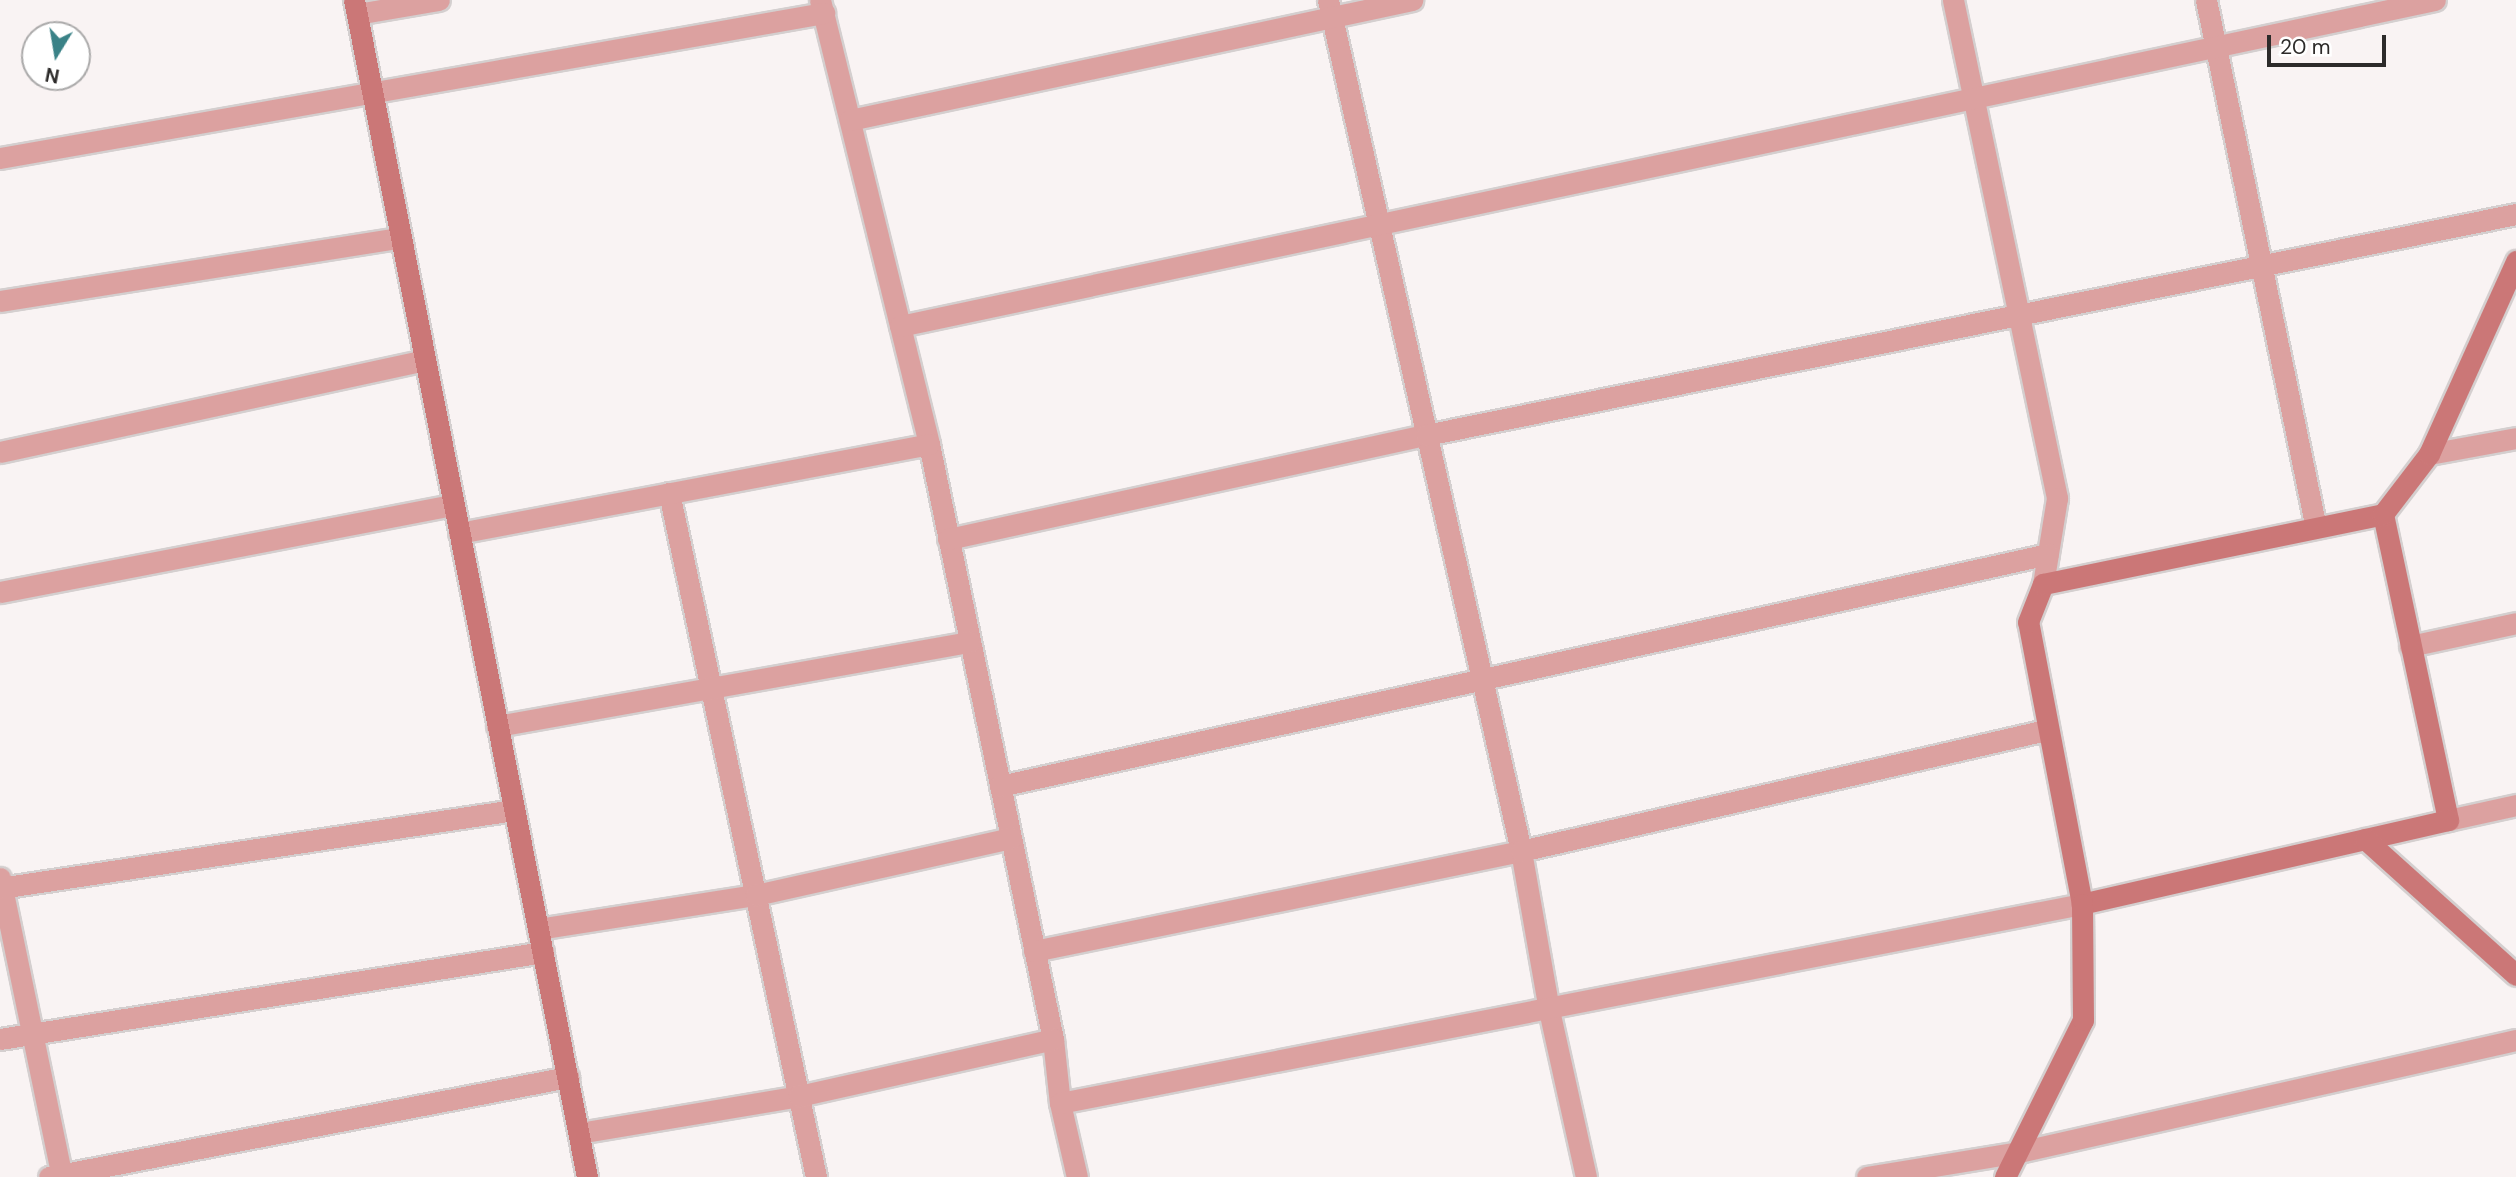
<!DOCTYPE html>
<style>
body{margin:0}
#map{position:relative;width:2516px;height:1177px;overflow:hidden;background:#f9f3f3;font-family:"DM Sans",sans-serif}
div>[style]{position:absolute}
.roads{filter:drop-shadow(2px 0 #d4cfcf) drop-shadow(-2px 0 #d4cfcf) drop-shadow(0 2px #d4cfcf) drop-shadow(0 -2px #d4cfcf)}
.street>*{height:21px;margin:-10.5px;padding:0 10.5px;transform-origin:10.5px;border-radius:10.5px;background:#dca1a0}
.secondary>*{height:21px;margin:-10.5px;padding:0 10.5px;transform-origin:10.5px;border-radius:10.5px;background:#cb7777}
span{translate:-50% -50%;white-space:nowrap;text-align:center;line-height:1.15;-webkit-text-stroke:6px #fff;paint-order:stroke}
.north{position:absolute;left:21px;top:21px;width:70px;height:70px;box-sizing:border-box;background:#fff;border:2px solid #abaaaa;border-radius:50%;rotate:191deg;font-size:19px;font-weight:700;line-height:28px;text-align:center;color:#2d2b2a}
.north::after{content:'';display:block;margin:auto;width:24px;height:32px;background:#3a8287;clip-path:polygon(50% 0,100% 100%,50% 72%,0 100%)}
.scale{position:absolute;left:2267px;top:35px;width:119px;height:32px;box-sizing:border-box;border:4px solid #2d2b2a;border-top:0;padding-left:9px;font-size:21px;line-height:24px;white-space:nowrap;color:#2d2b2a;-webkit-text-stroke:5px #fff;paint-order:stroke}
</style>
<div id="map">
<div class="roads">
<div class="street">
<i style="left:820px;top:0;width:457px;rotate:76.2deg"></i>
<i style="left:929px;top:444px;width:608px;rotate:78.23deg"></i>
<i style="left:1053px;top:1039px;width:64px;rotate:83.8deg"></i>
<i style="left:1060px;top:1103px;width:76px;rotate:77.1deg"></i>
<i style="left:1328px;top:0;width:873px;rotate:77.22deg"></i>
<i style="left:1521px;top:851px;width:161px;rotate:80deg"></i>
<i style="left:1549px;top:1010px;width:171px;rotate:77.5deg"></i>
<i style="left:1953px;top:0;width:509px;rotate:78.2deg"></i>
<i style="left:2057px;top:498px;width:87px;rotate:99.2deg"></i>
<i style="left:2206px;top:0;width:539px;rotate:78.23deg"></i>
<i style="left:357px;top:14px;width:83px;rotate:-9.7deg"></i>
<i style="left:850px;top:120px;width:575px;rotate:-12.05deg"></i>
<i style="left:0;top:158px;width:837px;rotate:-9.98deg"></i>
<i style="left:0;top:301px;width:405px;rotate:-9deg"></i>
<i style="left:900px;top:326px;width:1569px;rotate:-11.99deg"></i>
<i style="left:0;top:452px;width:434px;rotate:-12.2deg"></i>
<i style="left:2429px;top:454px;width:88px;rotate:-10.4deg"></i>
<i style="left:669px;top:493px;width:700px;rotate:77.87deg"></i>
<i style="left:459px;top:533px;width:478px;rotate:-10.7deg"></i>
<i style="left:948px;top:539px;width:489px;rotate:-12.3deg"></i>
<i style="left:1426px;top:435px;width:1112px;rotate:-11.46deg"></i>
<i style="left:0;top:592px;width:461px;rotate:-10.9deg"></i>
<i style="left:2410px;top:646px;width:108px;rotate:-12.2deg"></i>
<i style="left:497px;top:726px;width:480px;rotate:-10.1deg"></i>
<i style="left:1000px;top:786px;width:1073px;rotate:-12.48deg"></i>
<i style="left:2448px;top:820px;width:70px;rotate:-12.4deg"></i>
<i style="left:0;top:878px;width:305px;rotate:78.3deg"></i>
<i style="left:0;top:888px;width:520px;rotate:-8.63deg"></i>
<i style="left:538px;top:929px;width:221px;rotate:-8.9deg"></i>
<i style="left:756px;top:895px;width:261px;rotate:-12.6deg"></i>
<i style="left:1034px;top:951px;width:497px;rotate:-11.6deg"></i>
<i style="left:1521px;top:851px;width:539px;rotate:-12.98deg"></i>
<i style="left:0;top:1039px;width:550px;rotate:-9.1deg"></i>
<i style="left:1060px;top:1103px;width:1041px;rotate:-11.02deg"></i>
<i style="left:579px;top:1133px;width:223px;rotate:-9.5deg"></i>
<i style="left:799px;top:1096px;width:260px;rotate:-12.6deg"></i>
<i style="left:49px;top:1177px;width:529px;rotate:-10.91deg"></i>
<i style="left:1867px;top:1177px;width:154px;rotate:-9.3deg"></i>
<i style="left:2019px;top:1152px;width:509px;rotate:-12.7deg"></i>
</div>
<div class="secondary">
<i style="left:354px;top:0;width:1200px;rotate:78.8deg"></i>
<i style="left:2383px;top:514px;width:313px;rotate:78deg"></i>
<i style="left:2448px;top:820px;width:376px;rotate:167.1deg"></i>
<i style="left:2082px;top:904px;width:287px;rotate:-100.8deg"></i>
<i style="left:2028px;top:622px;width:41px;rotate:-68.5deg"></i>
<i style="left:2043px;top:584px;width:347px;rotate:-11.6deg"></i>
<i style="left:2383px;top:514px;width:76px;rotate:-52.5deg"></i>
<i style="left:2429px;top:454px;width:212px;rotate:-65.7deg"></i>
<i style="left:2365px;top:839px;width:203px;rotate:42deg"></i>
<i style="left:2005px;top:1177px;width:175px;rotate:-63.6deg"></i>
<i style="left:2083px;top:1020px;width:116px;rotate:-90.5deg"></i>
</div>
</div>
<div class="north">N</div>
<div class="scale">20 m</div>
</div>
